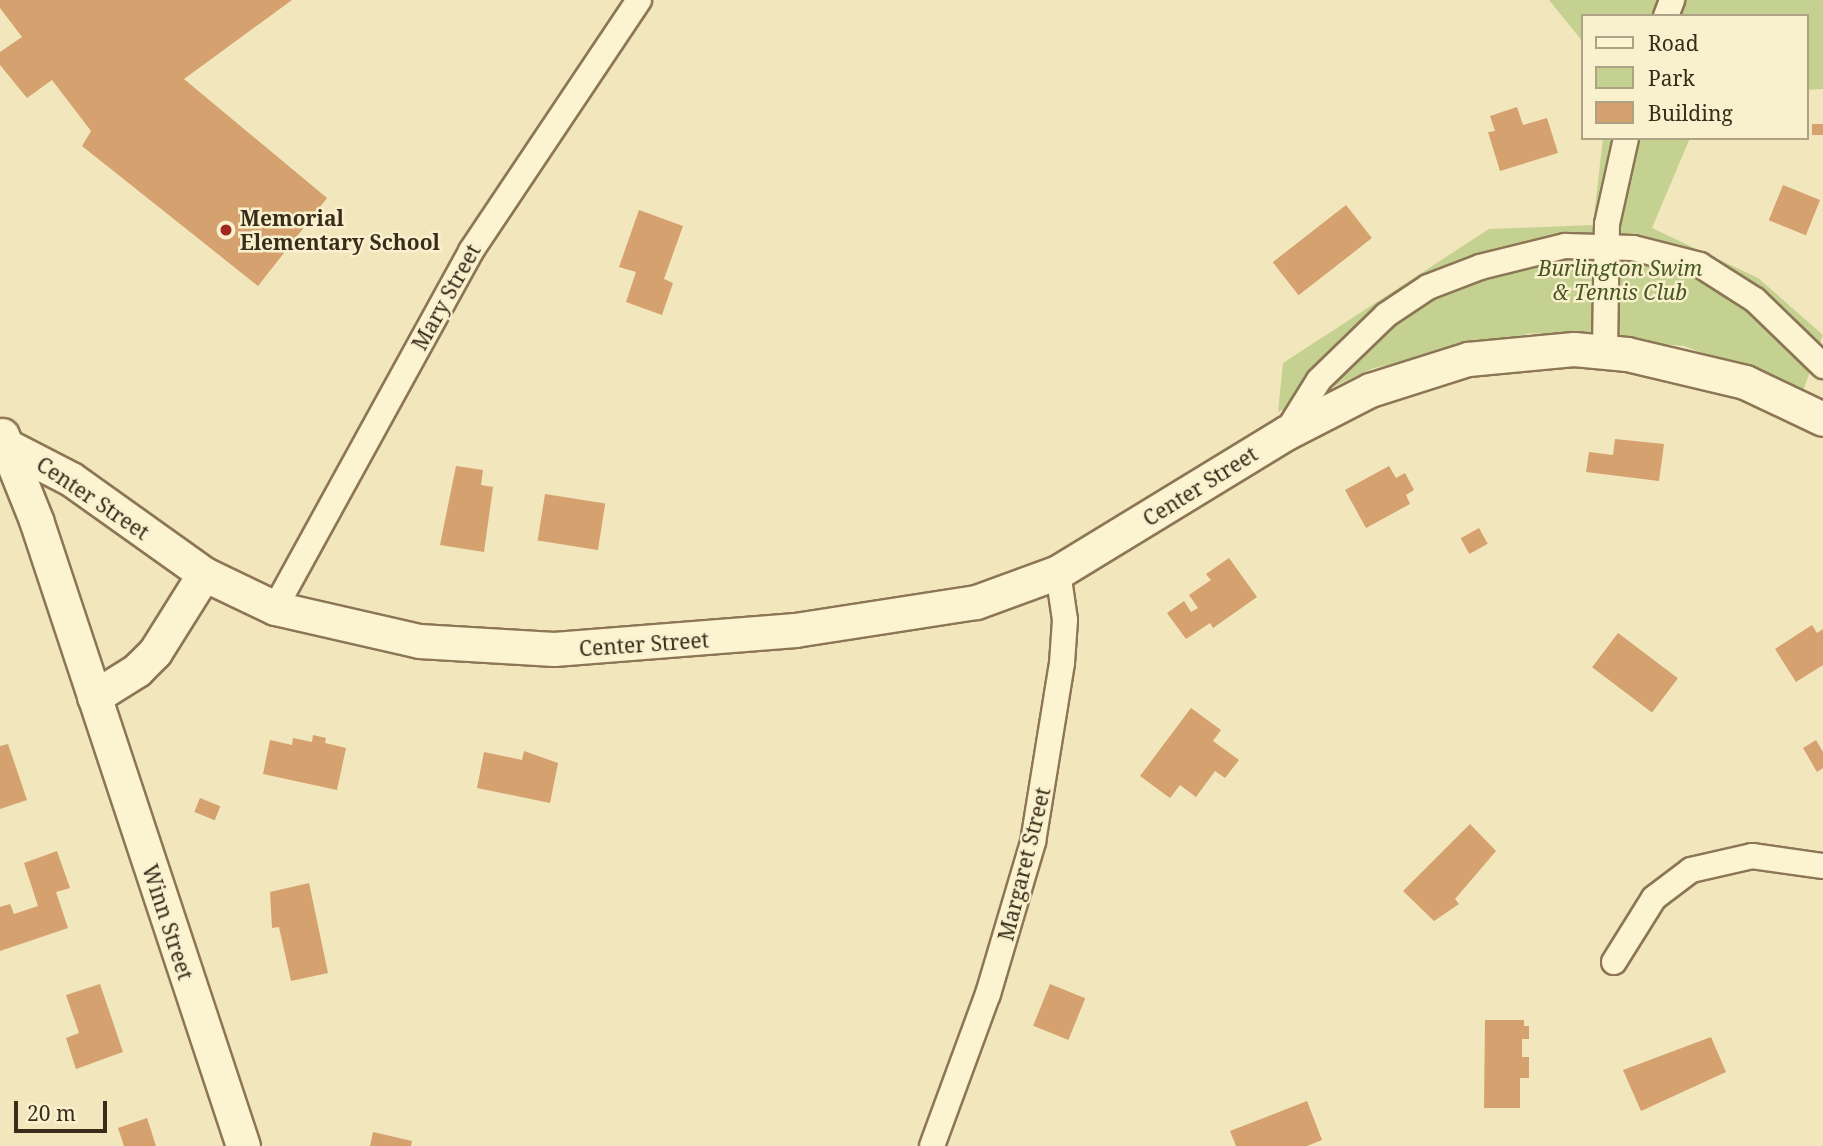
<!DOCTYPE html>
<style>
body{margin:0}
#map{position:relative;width:1823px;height:1146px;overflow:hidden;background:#f2e6bd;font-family:"Noto Serif",serif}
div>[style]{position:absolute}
.green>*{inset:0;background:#c5d191}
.building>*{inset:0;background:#d4a16f;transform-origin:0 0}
.roads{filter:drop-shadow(2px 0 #8c7655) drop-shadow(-2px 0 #8c7655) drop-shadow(0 2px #8c7655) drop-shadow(0 -2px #8c7655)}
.street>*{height:24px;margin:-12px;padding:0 12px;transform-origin:12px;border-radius:12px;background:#fcf3d1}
.secondary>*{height:33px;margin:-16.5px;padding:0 16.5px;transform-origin:16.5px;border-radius:16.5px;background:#fcf3d1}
.dots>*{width:19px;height:19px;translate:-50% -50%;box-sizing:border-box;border:4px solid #f9f0ce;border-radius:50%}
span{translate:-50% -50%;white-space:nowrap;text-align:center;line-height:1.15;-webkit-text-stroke:5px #f9f0ce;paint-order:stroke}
.poi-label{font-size:21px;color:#3a2c1b;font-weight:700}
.left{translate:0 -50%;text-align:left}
.park-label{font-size:21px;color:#46581f;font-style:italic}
.street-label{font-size:21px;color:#3a2c1b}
.legend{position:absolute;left:1581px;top:14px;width:228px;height:126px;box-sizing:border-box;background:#f9f0ce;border:2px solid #ada286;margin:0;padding:9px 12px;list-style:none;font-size:21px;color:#3a2c1b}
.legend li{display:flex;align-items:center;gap:14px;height:35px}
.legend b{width:35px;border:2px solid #ada286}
.scale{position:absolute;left:14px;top:1101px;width:93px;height:32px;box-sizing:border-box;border:4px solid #3a2c1b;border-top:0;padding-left:9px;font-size:21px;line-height:24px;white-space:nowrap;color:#3a2c1b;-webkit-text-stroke:5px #f9f0ce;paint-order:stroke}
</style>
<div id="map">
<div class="green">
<i style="clip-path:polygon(1549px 0,1823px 0,1823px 89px,1807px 90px,1807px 16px,1583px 16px,1583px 42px)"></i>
<i style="clip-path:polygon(1603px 138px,1690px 138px,1652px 228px,1758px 278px,1823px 335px,1803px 391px,1684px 346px,1532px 333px,1374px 368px,1278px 412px,1283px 363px,1489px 229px,1593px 225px)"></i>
</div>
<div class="building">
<i style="clip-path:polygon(0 0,292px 0,184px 79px,327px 198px,258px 286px,82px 146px,91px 131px,52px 80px,27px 98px,0 65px,0 52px,22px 37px,0 8px)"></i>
<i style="clip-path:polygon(1517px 107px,1523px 125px,1547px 118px,1558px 153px,1500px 171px,1488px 132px,1495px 131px,1490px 116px)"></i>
<i style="left:1812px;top:124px;width:11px;height:11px"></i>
<i style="left:1783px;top:185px;width:40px;height:38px;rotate:22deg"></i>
<i style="left:1346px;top:205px;width:42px;height:93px;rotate:52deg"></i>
<i style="clip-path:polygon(639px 210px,683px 226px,664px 279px,673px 283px,662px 315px,626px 302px,636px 272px,619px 267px)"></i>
<i style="clip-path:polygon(1615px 439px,1664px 444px,1659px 481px,1586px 472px,1589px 452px,1613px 455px)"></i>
<i style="clip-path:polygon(456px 466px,483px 470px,481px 485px,493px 487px,484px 552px,440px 545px)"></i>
<i style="clip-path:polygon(1389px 466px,1396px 478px,1405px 473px,1414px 490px,1406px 495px,1410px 504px,1366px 528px,1345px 490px)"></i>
<i style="left:545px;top:494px;width:61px;height:47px;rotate:9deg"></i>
<i style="left:1479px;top:528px;width:18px;height:21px;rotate:61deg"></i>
<i style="clip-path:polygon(1229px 558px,1257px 597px,1213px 628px,1210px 623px,1186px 639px,1167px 613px,1184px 601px,1191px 612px,1198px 608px,1189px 595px,1211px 580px,1206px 574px)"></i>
<i style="clip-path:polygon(1812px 625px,1817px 633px,1823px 629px,1823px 665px,1796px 682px,1775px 649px)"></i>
<i style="left:1618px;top:633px;width:75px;height:43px;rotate:37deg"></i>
<i style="clip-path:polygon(1191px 708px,1221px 730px,1213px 741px,1239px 760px,1225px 778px,1215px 771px,1196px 797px,1180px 785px,1170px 798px,1140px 776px)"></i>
<i style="clip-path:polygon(313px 735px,326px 738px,325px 743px,346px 748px,337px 790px,263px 774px,270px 740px,292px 745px,293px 738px,312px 742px)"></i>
<i style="clip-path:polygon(1816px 740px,1823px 752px,1823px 768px,1817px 772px,1803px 748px)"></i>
<i style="clip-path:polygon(8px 744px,27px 800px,0 809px,0 746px)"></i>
<i style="clip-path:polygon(524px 751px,558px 763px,550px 803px,477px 788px,484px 752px,522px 760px)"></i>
<i style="left:200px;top:798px;width:22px;height:15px;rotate:22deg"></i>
<i style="clip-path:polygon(1470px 824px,1496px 851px,1455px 899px,1459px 904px,1434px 921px,1403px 891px)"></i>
<i style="clip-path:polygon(57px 851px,70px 888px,56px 892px,68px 928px,0 951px,0 907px,10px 904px,14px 914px,38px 906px,24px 863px)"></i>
<i style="clip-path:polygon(309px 883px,328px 973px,291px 981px,279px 927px,272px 928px,270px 892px)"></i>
<i style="clip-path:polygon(100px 984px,123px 1052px,76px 1069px,66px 1038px,79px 1033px,66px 995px)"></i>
<i style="left:1050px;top:984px;width:38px;height:45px;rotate:22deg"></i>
<i style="clip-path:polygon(1485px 1020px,1524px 1020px,1524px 1026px,1529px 1026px,1529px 1039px,1522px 1039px,1522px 1057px,1529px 1057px,1529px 1078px,1520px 1078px,1520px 1108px,1484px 1108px)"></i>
<i style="clip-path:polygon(1711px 1037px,1726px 1072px,1641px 1111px,1623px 1070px)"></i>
<i style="clip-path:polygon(1307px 1101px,1322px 1140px,1307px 1146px,1236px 1146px,1230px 1131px)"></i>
<i style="clip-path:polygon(147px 1118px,156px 1146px,124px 1146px,118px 1128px)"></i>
<i style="clip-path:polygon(373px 1132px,412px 1141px,411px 1146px,370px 1146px)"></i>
</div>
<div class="roads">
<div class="street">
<i style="left:1666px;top:16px;width:17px;rotate:-69deg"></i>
<i style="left:1605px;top:350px;width:126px;rotate:-89.1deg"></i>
<i style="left:1607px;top:224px;width:88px;rotate:-77.5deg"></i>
<i style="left:1286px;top:433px;width:62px;rotate:-58.1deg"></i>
<i style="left:1319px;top:380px;width:93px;rotate:-44.1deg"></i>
<i style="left:1386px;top:315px;width:50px;rotate:-33.7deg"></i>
<i style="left:1428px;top:287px;width:56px;rotate:-21deg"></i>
<i style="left:1480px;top:267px;width:88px;rotate:-13.9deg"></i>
<i style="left:1565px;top:246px;width:68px;rotate:1.7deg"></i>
<i style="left:1633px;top:248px;width:69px;rotate:14.2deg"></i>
<i style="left:1700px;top:265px;width:65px;rotate:32.5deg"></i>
<i style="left:1755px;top:300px;width:95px;rotate:44.1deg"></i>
<i style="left:275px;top:608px;width:407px;rotate:-61.2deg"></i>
<i style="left:471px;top:251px;width:302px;rotate:-56.2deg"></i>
<i style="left:1614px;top:962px;width:75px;rotate:-58deg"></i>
<i style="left:1654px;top:898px;width:46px;rotate:-37.1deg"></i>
<i style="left:1691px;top:870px;width:63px;rotate:-12.9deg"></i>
<i style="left:1752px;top:856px;width:72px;rotate:8deg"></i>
<i style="left:932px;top:1146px;width:162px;rotate:-69.8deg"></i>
<i style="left:988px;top:994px;width:159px;rotate:-73.5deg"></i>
<i style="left:1033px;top:842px;width:181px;rotate:-80.8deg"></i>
<i style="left:1062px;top:663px;width:43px;rotate:-86deg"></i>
<i style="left:1065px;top:620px;width:49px;rotate:-98.3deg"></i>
</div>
<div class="secondary">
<i style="left:2px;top:435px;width:92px;rotate:68.2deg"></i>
<i style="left:36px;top:520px;width:659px;rotate:71.7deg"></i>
<i style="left:7px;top:446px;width:72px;rotate:27.3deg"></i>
<i style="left:71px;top:479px;width:163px;rotate:35.5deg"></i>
<i style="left:204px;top:574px;width:79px;rotate:25.6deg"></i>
<i style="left:275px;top:608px;width:148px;rotate:12.9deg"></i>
<i style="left:419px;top:641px;width:135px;rotate:3.4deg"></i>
<i style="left:554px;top:649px;width:242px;rotate:-4.5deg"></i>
<i style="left:795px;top:630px;width:183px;rotate:-8.8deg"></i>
<i style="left:976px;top:602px;width:87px;rotate:-20.1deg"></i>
<i style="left:1058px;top:572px;width:267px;rotate:-31.4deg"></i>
<i style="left:1286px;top:433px;width:94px;rotate:-27.1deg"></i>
<i style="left:1370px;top:390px;width:103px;rotate:-17.6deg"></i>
<i style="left:1468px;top:359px;width:106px;rotate:-5.4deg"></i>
<i style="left:1574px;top:349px;width:53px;rotate:5.4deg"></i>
<i style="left:1627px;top:354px;width:121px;rotate:13.3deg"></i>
<i style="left:1745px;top:382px;width:86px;rotate:25.4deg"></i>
<i style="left:94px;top:697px;width:51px;rotate:-32.1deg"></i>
<i style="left:137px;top:670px;width:25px;rotate:-45deg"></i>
<i style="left:155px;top:652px;width:92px;rotate:-57.9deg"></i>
</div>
</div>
<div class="dots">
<i style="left:226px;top:230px;background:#a1281f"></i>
</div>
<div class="poi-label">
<span class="left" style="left:240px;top:230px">Memorial<br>Elementary School</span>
</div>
<div class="park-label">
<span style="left:1620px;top:280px">Burlington Swim<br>&amp; Tennis Club</span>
</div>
<div class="street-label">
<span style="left:446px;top:297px;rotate:-61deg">Mary Street</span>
<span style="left:1200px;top:486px;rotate:-32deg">Center Street</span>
<span style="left:93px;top:498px;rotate:34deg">Center Street</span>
<span style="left:644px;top:644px;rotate:-4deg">Center Street</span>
<span style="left:1024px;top:864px;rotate:-76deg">Margaret Street</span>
<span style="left:168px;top:922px;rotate:72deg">Winn Street</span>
</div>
<ul class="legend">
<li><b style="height:9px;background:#fcf3d1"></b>Road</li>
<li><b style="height:19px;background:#c5d191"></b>Park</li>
<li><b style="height:19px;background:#d4a16f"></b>Building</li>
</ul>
<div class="scale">20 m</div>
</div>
